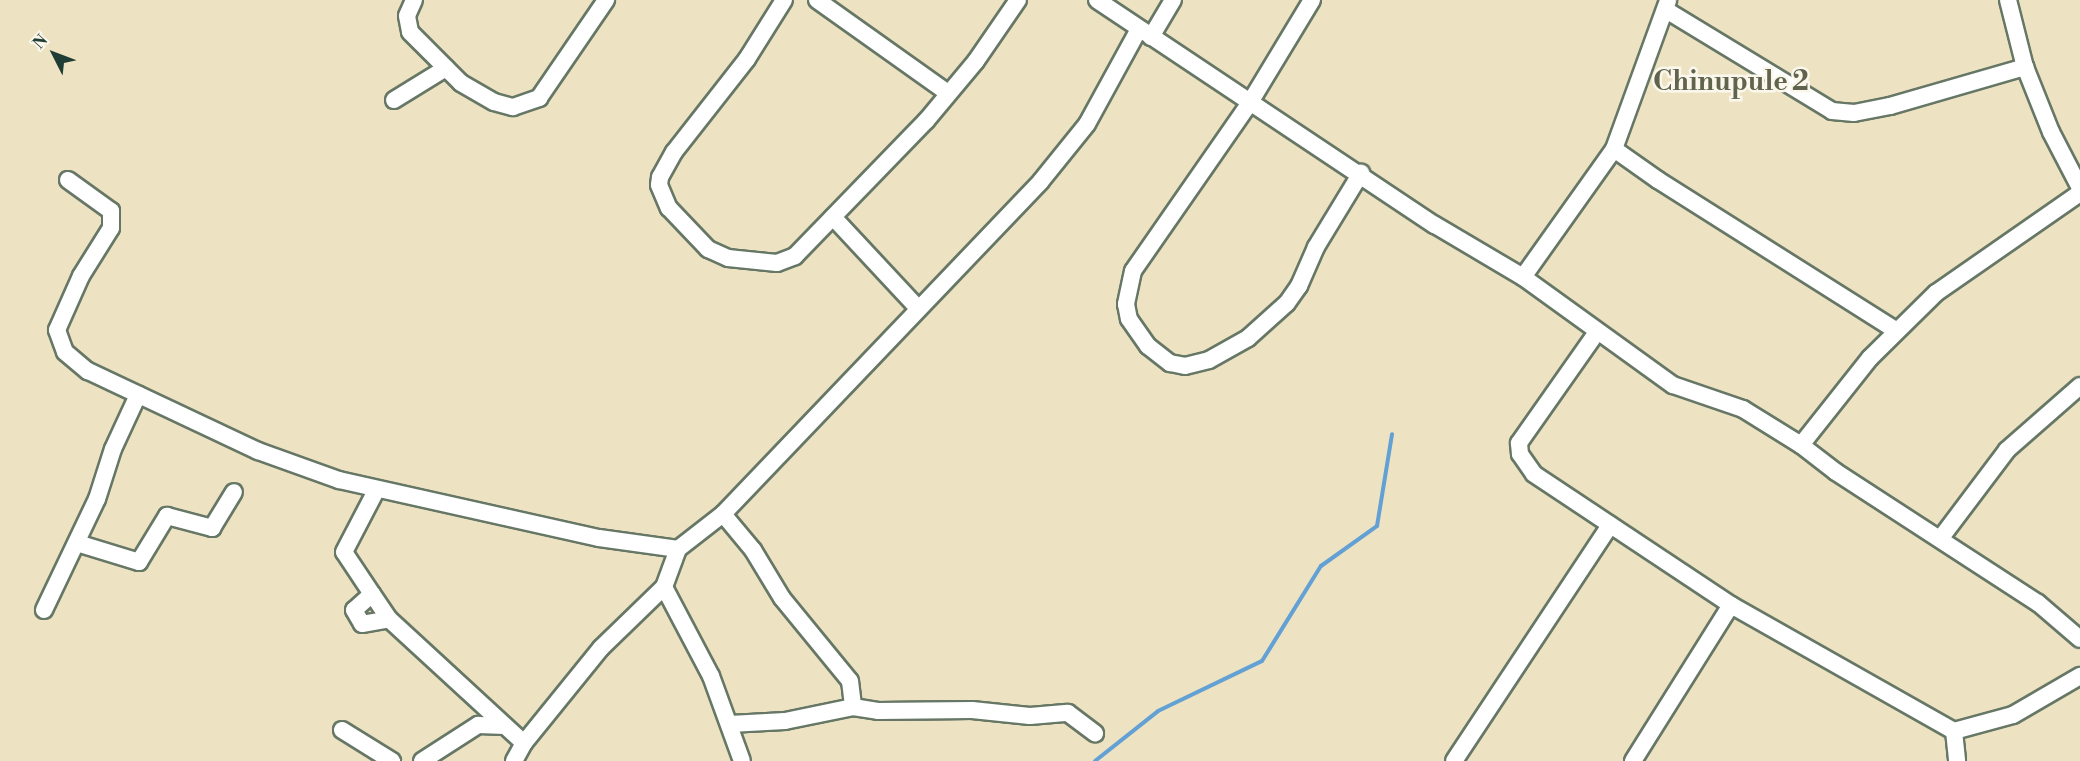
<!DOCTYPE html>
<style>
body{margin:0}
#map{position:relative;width:2080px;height:761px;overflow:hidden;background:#ede3c3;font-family:"Libre Bodoni",serif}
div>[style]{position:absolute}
.stream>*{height:4px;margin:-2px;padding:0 2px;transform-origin:2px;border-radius:2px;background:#63a0d4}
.roads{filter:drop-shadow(2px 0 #677766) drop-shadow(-2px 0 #677766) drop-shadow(0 2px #677766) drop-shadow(0 -2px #677766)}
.minor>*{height:16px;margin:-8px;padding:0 8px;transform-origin:8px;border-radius:8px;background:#fff}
span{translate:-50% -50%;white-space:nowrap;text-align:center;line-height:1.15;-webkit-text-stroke:5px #fbf7ec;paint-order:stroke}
.quarter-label{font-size:27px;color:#60644c;font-weight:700}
.north{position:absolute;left:24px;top:24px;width:60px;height:60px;-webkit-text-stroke:4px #fbf7ec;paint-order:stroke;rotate:312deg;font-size:16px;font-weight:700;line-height:24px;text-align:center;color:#1f3d34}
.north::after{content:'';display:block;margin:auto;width:21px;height:27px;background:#1f3d34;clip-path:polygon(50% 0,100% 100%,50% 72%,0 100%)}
</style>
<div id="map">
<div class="stream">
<i style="left:1095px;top:761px;width:80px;rotate:-38.4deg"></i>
<i style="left:1158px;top:711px;width:115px;rotate:-25.7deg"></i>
<i style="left:1262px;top:661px;width:112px;rotate:-58.2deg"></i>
<i style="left:1321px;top:566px;width:69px;rotate:-35.5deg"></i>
<i style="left:1377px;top:526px;width:93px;rotate:-80.7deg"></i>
</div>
<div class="roads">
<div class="minor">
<i style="left:414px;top:0;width:17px;rotate:114deg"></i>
<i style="left:407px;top:16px;width:16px;rotate:79deg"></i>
<i style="left:410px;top:32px;width:72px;rotate:45deg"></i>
<i style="left:461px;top:83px;width:38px;rotate:30deg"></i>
<i style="left:494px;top:102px;width:20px;rotate:15deg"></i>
<i style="left:513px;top:107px;width:28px;rotate:-19deg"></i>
<i style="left:539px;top:98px;width:119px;rotate:-55.6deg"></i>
<i style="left:784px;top:0;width:70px;rotate:122.1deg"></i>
<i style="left:747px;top:59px;width:118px;rotate:128.1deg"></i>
<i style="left:674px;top:152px;width:29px;rotate:119deg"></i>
<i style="left:660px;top:177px;width:8px;rotate:97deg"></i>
<i style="left:659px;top:185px;width:25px;rotate:67deg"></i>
<i style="left:669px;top:208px;width:57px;rotate:46.4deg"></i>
<i style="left:708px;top:249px;width:22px;rotate:24deg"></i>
<i style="left:728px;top:258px;width:49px;rotate:5.8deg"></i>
<i style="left:777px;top:263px;width:19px;rotate:-21deg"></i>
<i style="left:795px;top:256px;width:188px;rotate:-45.9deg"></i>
<i style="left:926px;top:121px;width:78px;rotate:-50.2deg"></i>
<i style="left:976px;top:61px;width:74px;rotate:-55.5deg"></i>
<i style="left:817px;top:0;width:161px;rotate:35.4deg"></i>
<i style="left:1097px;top:0;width:406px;rotate:33.7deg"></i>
<i style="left:1435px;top:225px;width:102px;rotate:30.6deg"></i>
<i style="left:1523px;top:277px;width:185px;rotate:35.8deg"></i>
<i style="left:1673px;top:385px;width:74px;rotate:18.9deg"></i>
<i style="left:1743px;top:409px;width:68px;rotate:31.8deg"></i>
<i style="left:1801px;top:445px;width:44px;rotate:37.6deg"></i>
<i style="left:1836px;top:472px;width:241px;rotate:33deg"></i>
<i style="left:2038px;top:603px;width:55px;rotate:40.6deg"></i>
<i style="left:1312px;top:0;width:122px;rotate:121.2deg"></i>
<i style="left:1249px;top:104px;width:203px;rotate:124.8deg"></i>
<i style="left:1133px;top:271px;width:34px;rotate:102deg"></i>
<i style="left:1126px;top:304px;width:15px;rotate:79deg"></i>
<i style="left:1129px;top:319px;width:33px;rotate:55deg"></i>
<i style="left:1148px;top:346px;width:28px;rotate:38deg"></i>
<i style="left:1170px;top:363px;width:15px;rotate:11deg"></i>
<i style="left:1185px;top:366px;width:25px;rotate:-14deg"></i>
<i style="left:1209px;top:360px;width:45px;rotate:-29.4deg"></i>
<i style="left:1248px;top:338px;width:52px;rotate:-41.9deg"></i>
<i style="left:1287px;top:303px;width:21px;rotate:-55deg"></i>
<i style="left:1299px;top:286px;width:43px;rotate:-66.4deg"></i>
<i style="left:1316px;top:247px;width:87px;rotate:-58.7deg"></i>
<i style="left:2008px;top:0;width:69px;rotate:75.8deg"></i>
<i style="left:2025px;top:67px;width:70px;rotate:68.2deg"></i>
<i style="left:2051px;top:132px;width:63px;rotate:62.6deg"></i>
<i style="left:1666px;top:10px;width:194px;rotate:31.3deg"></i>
<i style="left:1832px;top:111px;width:22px;rotate:5deg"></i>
<i style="left:1854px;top:113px;width:37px;rotate:-11deg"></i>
<i style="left:1890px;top:106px;width:141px;rotate:-16.1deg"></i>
<i style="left:1151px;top:37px;width:43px;rotate:-59.3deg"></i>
<i style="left:394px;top:100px;width:61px;rotate:-31.6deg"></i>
<i style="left:1614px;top:149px;width:54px;rotate:35.2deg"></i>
<i style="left:1658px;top:180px;width:280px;rotate:32.3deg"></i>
<i style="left:68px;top:180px;width:53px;rotate:35.8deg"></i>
<i style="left:111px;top:211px;width:17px;rotate:90deg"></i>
<i style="left:111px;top:228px;width:57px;rotate:122deg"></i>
<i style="left:81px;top:276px;width:59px;rotate:114deg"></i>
<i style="left:57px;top:330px;width:23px;rotate:70deg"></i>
<i style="left:65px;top:352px;width:30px;rotate:40deg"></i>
<i style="left:88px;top:371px;width:188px;rotate:25.2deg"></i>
<i style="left:258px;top:451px;width:86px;rotate:19.7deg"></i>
<i style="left:339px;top:480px;width:266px;rotate:12.6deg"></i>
<i style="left:599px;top:538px;width:80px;rotate:7.9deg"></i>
<i style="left:678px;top:549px;width:57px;rotate:-37.9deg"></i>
<i style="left:723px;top:514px;width:460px;rotate:-46.3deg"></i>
<i style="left:1041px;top:181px;width:73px;rotate:-51.1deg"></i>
<i style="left:1087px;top:124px;width:108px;rotate:-61.3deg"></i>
<i style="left:833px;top:217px;width:125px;rotate:47deg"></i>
<i style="left:1523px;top:277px;width:157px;rotate:-54.6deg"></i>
<i style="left:1614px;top:149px;width:158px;rotate:-70deg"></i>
<i style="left:1597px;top:332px;width:136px;rotate:125.1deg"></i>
<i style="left:1519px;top:443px;width:11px;rotate:85deg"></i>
<i style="left:1520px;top:454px;width:24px;rotate:55deg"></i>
<i style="left:1534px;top:474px;width:237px;rotate:33.6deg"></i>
<i style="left:1731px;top:605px;width:256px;rotate:29.5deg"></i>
<i style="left:1954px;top:731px;width:61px;rotate:-15.2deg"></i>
<i style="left:2013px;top:715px;width:78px;rotate:-30.2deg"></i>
<i style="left:1801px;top:445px;width:111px;rotate:-51.6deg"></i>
<i style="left:1870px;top:358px;width:93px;rotate:-44.6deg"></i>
<i style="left:1936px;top:293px;width:175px;rotate:-34.8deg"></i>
<i style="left:723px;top:514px;width:47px;rotate:50.2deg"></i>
<i style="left:753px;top:550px;width:56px;rotate:58.9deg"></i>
<i style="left:782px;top:598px;width:107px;rotate:50.7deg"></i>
<i style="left:850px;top:681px;width:26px;rotate:83deg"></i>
<i style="left:1940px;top:539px;width:111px;rotate:-53deg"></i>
<i style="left:2007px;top:450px;width:97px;rotate:-41.2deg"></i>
<i style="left:77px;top:543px;width:65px;rotate:17deg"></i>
<i style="left:139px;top:562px;width:54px;rotate:-58.7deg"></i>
<i style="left:167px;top:516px;width:47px;rotate:14.9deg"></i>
<i style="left:212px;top:528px;width:42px;rotate:-58.6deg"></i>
<i style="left:664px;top:587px;width:101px;rotate:62.2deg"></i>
<i style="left:711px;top:676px;width:90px;rotate:70deg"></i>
<i style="left:372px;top:594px;width:50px;rotate:-123.7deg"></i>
<i style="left:344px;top:552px;width:71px;rotate:-62.4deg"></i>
<i style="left:44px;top:610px;width:123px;rotate:-64.5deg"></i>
<i style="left:97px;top:499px;width:52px;rotate:-72.3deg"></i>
<i style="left:113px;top:449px;width:60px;rotate:-65.2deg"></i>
<i style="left:389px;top:619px;width:30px;rotate:-124deg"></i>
<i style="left:372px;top:594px;width:24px;rotate:138deg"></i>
<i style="left:354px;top:610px;width:16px;rotate:60deg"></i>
<i style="left:362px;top:624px;width:27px;rotate:-10deg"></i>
<i style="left:389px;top:619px;width:183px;rotate:42.6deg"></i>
<i style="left:730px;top:724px;width:55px;rotate:-3.1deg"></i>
<i style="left:785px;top:721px;width:69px;rotate:-11.6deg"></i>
<i style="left:853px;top:707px;width:25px;rotate:9deg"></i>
<i style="left:878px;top:711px;width:94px;rotate:-0.6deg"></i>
<i style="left:972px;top:710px;width:58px;rotate:5.9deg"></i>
<i style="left:1030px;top:716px;width:38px;rotate:-5deg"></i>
<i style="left:1068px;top:713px;width:34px;rotate:37deg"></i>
<i style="left:342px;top:730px;width:59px;rotate:31.8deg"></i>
<i style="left:1954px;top:731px;width:30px;rotate:84deg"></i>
<i style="left:422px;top:761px;width:67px;rotate:-32.7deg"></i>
<i style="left:478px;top:725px;width:27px;rotate:2deg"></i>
<i style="left:514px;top:761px;width:21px;rotate:-61deg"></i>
<i style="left:524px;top:743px;width:122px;rotate:-51deg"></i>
<i style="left:601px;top:648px;width:88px;rotate:-44.1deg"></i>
<i style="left:664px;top:587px;width:40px;rotate:-69.8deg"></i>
<i style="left:1454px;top:761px;width:283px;rotate:-56.5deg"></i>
<i style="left:1633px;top:761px;width:184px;rotate:-57.9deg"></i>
</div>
</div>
<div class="quarter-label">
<span style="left:1731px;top:83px">Chinupule 2</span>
</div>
<div class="north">N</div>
</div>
